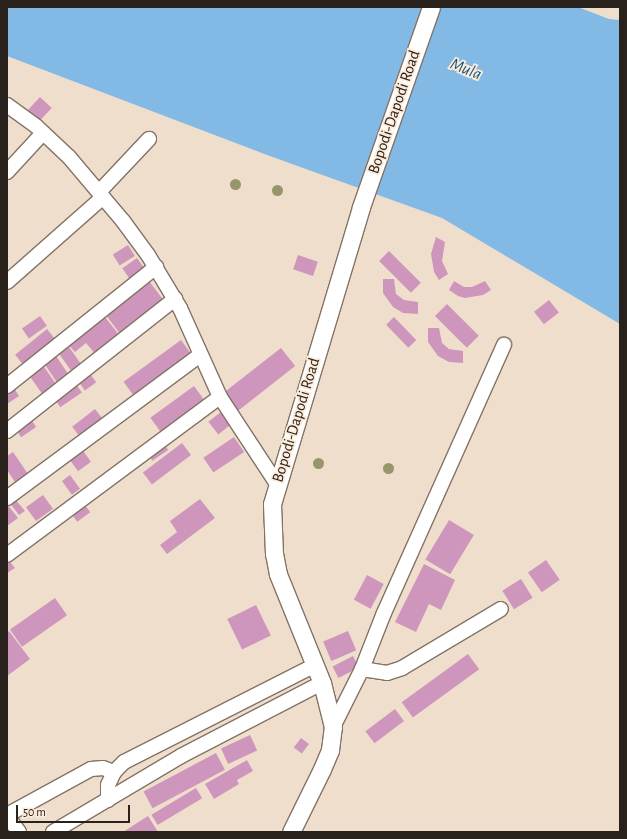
<!DOCTYPE html>
<style>
body{margin:0}
#map{position:relative;width:627px;height:839px;overflow:hidden;background:#f0decd;font-family:"Alegreya Sans",sans-serif}
div>[style]{position:absolute}
.water>*{inset:0;background:#83bae5}
.building>*{inset:0;background:#ce96bc;transform-origin:0 0}
.roads{filter:drop-shadow(1px 0 #837365) drop-shadow(-1px 0 #837365) drop-shadow(0 1px #837365) drop-shadow(0 -1px #837365)}
.minor>*{height:14px;margin:-7px;padding:0 7px;transform-origin:7px;border-radius:7px;background:#fff}
.tertiary>*{height:17px;margin:-8.5px;padding:0 8.5px;transform-origin:8.5px;border-radius:8.5px;background:#fff}
.trees>*{width:11px;height:11px;margin:-5.5px;border-radius:50%;background:#96966b}
span{translate:-50% -50%;white-space:nowrap;text-align:center;line-height:1.15;-webkit-text-stroke:3.5px #fdebda;paint-order:stroke}
.street-label{font-size:16px;color:#29221c}
.water-label{font-size:17px;color:#13527b;font-style:italic}
.frame{position:absolute;inset:0;border:8px solid #29221c;pointer-events:none}
.scale{position:absolute;left:16px;top:805px;width:114px;height:18px;box-sizing:border-box;border:2px solid #29221c;border-top:0;padding-left:5px;font-size:12px;line-height:14px;white-space:nowrap;color:#29221c;-webkit-text-stroke:3px #fdebda;paint-order:stroke}
</style>
<div id="map">
<div class="water">
<i style="clip-path:polygon(7px 7px,578px 7px,609px 19px,620px 20px,620px 324px,442px 218px,267px 155px,7px 56px)"></i>
</div>
<div class="building">
<i style="left:40px;top:97px;width:16px;height:18px;rotate:43deg"></i>
<i style="clip-path:polygon(436px 237px,445px 242px,442px 261px,448px 274px,439px 280px,434px 272px,431px 254px)"></i>
<i style="left:128px;top:245px;width:13px;height:18px;rotate:58deg"></i>
<i style="left:389px;top:251px;width:45px;height:14px;rotate:45deg"></i>
<i style="left:298px;top:255px;width:21px;height:15px;rotate:19deg"></i>
<i style="left:137px;top:258px;width:16px;height:18px;rotate:55deg"></i>
<i style="left:146px;top:277px;width:31px;height:55px;rotate:53deg"></i>
<i style="clip-path:polygon(383px 279px,394px 279px,396px 294px,404px 300px,418px 302px,418px 314px,403px 313px,393px 307px,383px 293px)"></i>
<i style="clip-path:polygon(454px 281px,464px 287px,472px 287px,485px 281px,491px 290px,483px 295px,465px 298px,458px 296px,449px 290px)"></i>
<i style="left:549px;top:300px;width:16px;height:19px;rotate:52deg"></i>
<i style="left:447px;top:304px;width:45px;height:17px;rotate:45deg"></i>
<i style="clip-path:polygon(101px 312px,120px 336px,97px 356px,86px 343px,75px 352px,66px 342px)"></i>
<i style="left:40px;top:316px;width:12px;height:22px;rotate:55deg"></i>
<i style="left:394px;top:317px;width:32px;height:11px;rotate:46deg"></i>
<i style="clip-path:polygon(428px 328px,439px 328px,442px 343px,449px 349px,463px 351px,463px 363px,449px 362px,438px 356px,428px 342px)"></i>
<i style="left:47px;top:329px;width:14px;height:41px;rotate:51deg"></i>
<i style="left:181px;top:340px;width:17px;height:71px;rotate:54deg"></i>
<i style="left:67px;top:344px;width:28px;height:12px;rotate:55deg"></i>
<i style="left:281px;top:348px;width:23px;height:74px;rotate:52deg"></i>
<i style="left:54px;top:353px;width:30px;height:14px;rotate:56deg"></i>
<i style="left:42px;top:364px;width:28px;height:17px;rotate:55deg"></i>
<i style="left:88px;top:371px;width:14px;height:14px;rotate:54deg"></i>
<i style="left:74px;top:381px;width:14px;height:26px;rotate:56deg"></i>
<i style="clip-path:polygon(12px 385px,19px 396px,7px 404px,7px 388px)"></i>
<i style="left:194px;top:386px;width:19px;height:54px;rotate:54deg"></i>
<i style="left:95px;top:409px;width:11px;height:29px;rotate:52deg"></i>
<i style="left:221px;top:412px;width:16px;height:16px;rotate:52deg"></i>
<i style="left:30px;top:418px;width:11px;height:18px;rotate:56deg"></i>
<i style="left:234px;top:437px;width:18px;height:37px;rotate:56deg"></i>
<i style="left:162px;top:441px;width:11px;height:19px;rotate:56deg"></i>
<i style="left:182px;top:443px;width:15px;height:49px;rotate:53deg"></i>
<i style="left:81px;top:448px;width:17px;height:16px;rotate:54deg"></i>
<i style="clip-path:polygon(13px 452px,28px 474px,15px 482px,7px 470px,7px 456px)"></i>
<i style="left:70px;top:475px;width:17px;height:10px;rotate:54deg"></i>
<i style="left:43px;top:495px;width:17px;height:21px;rotate:54deg"></i>
<i style="clip-path:polygon(14px 498px,25px 511px,19px 515px,9px 502px)"></i>
<i style="clip-path:polygon(200px 499px,215px 518px,167px 554px,160px 545px,177px 532px,170px 521px)"></i>
<i style="left:82px;top:501px;width:14px;height:16px;rotate:54deg"></i>
<i style="clip-path:polygon(7px 504px,18px 518px,7px 526px)"></i>
<i style="left:449px;top:520px;width:29px;height:46px;rotate:31deg"></i>
<i style="clip-path:polygon(7px 558px,15px 568px,7px 573px)"></i>
<i style="left:546px;top:560px;width:24px;height:22px;rotate:55deg"></i>
<i style="clip-path:polygon(424px 564px,455px 580px,441px 610px,429px 604px,416px 632px,395px 622px)"></i>
<i style="left:367px;top:575px;width:19px;height:28px;rotate:28deg"></i>
<i style="left:521px;top:579px;width:22px;height:22px;rotate:58deg"></i>
<i style="left:55px;top:598px;width:21px;height:55px;rotate:55deg"></i>
<i style="left:256px;top:605px;width:34px;height:32px;rotate:64deg"></i>
<i style="clip-path:polygon(9px 631px,30px 659px,7px 676px,7px 633px)"></i>
<i style="left:348px;top:631px;width:21px;height:27px;rotate:67deg"></i>
<i style="left:468px;top:654px;width:19px;height:82px;rotate:54deg"></i>
<i style="left:353px;top:656px;width:13px;height:23px;rotate:63deg"></i>
<i style="left:395px;top:709px;width:15px;height:37px;rotate:53deg"></i>
<i style="left:250px;top:735px;width:17px;height:32px;rotate:65deg"></i>
<i style="left:301px;top:738px;width:10px;height:12px;rotate:37deg"></i>
<i style="left:216px;top:753px;width:19px;height:82px;rotate:62deg"></i>
<i style="clip-path:polygon(247px 760px,253px 771px,237px 780px,239px 784px,214px 799px,205px 784px)"></i>
<i style="left:196px;top:788px;width:12px;height:52px;rotate:59deg"></i>
<i style="clip-path:polygon(148px 816px,158px 832px,123px 832px)"></i>
</div>
<div class="roads">
<div class="minor">
<i style="left:7px;top:105px;width:36px;rotate:36deg"></i>
<i style="left:36px;top:126px;width:45px;rotate:43.2deg"></i>
<i style="left:69px;top:157px;width:84px;rotate:49.8deg"></i>
<i style="left:123px;top:221px;width:42px;rotate:53.7deg"></i>
<i style="left:148px;top:255px;width:62px;rotate:58.9deg"></i>
<i style="left:180px;top:308px;width:98px;rotate:65.8deg"></i>
<i style="left:220px;top:397px;width:104px;rotate:56.8deg"></i>
<i style="left:7px;top:172px;width:53px;rotate:-47.3deg"></i>
<i style="left:99px;top:192px;width:73px;rotate:-46.7deg"></i>
<i style="left:7px;top:282px;width:128px;rotate:-41.5deg"></i>
<i style="left:7px;top:386px;width:191px;rotate:-38.6deg"></i>
<i style="left:7px;top:431px;width:214px;rotate:-38.2deg"></i>
<i style="left:7px;top:498px;width:240px;rotate:-36.5deg"></i>
<i style="left:7px;top:555px;width:265px;rotate:-36.6deg"></i>
<i style="left:362px;top:669px;width:25px;rotate:9deg"></i>
<i style="left:387px;top:673px;width:16px;rotate:-18deg"></i>
<i style="left:402px;top:668px;width:115px;rotate:-30.8deg"></i>
<i style="left:333px;top:727px;width:65px;rotate:-63.4deg"></i>
<i style="left:362px;top:669px;width:60px;rotate:-68.6deg"></i>
<i style="left:384px;top:613px;width:294px;rotate:-65.9deg"></i>
<i style="left:108px;top:800px;width:15px;rotate:-90deg"></i>
<i style="left:108px;top:785px;width:14px;rotate:-65deg"></i>
<i style="left:114px;top:772px;width:14px;rotate:-45deg"></i>
<i style="left:124px;top:762px;width:214px;rotate:-26.9deg"></i>
<i style="left:7px;top:815px;width:96px;rotate:-28.7deg"></i>
<i style="left:91px;top:769px;width:12px;rotate:-5deg"></i>
<i style="left:103px;top:768px;width:12px;rotate:20deg"></i>
<i style="left:7px;top:816px;width:20px;rotate:53deg"></i>
<i style="left:53px;top:832px;width:149px;rotate:-30.7deg"></i>
<i style="left:181px;top:756px;width:159px;rotate:-27.4deg"></i>
</div>
<div class="tertiary">
<i style="left:291px;top:832px;width:70px;rotate:-63.8deg"></i>
<i style="left:322px;top:769px;width:21px;rotate:-67deg"></i>
<i style="left:330px;top:750px;width:23px;rotate:-83deg"></i>
<i style="left:333px;top:727px;width:45px;rotate:-104deg"></i>
<i style="left:322px;top:683px;width:118px;rotate:-112deg"></i>
<i style="left:278px;top:574px;width:20px;rotate:-101deg"></i>
<i style="left:274px;top:554px;width:50px;rotate:-92.3deg"></i>
<i style="left:272px;top:504px;width:310px;rotate:-73.3deg"></i>
<i style="left:361px;top:207px;width:212px;rotate:-70.7deg"></i>
</div>
</div>
<div class="trees">
<i style="left:235px;top:184px"></i>
<i style="left:277px;top:190px"></i>
<i style="left:318px;top:463px"></i>
<i style="left:388px;top:468px"></i>
</div>
<div class="street-label">
<span style="left:394px;top:112px;rotate:-71deg">Bopodi-Dapodi Road</span>
<span style="left:296px;top:420px;rotate:-73deg">Bopodi-Dapodi Road</span>
</div>
<div class="water-label">
<span style="left:466px;top:69px;rotate:22deg">Mula</span>
</div>
<div class="frame"></div>
<div class="scale">50 m</div>
</div>
